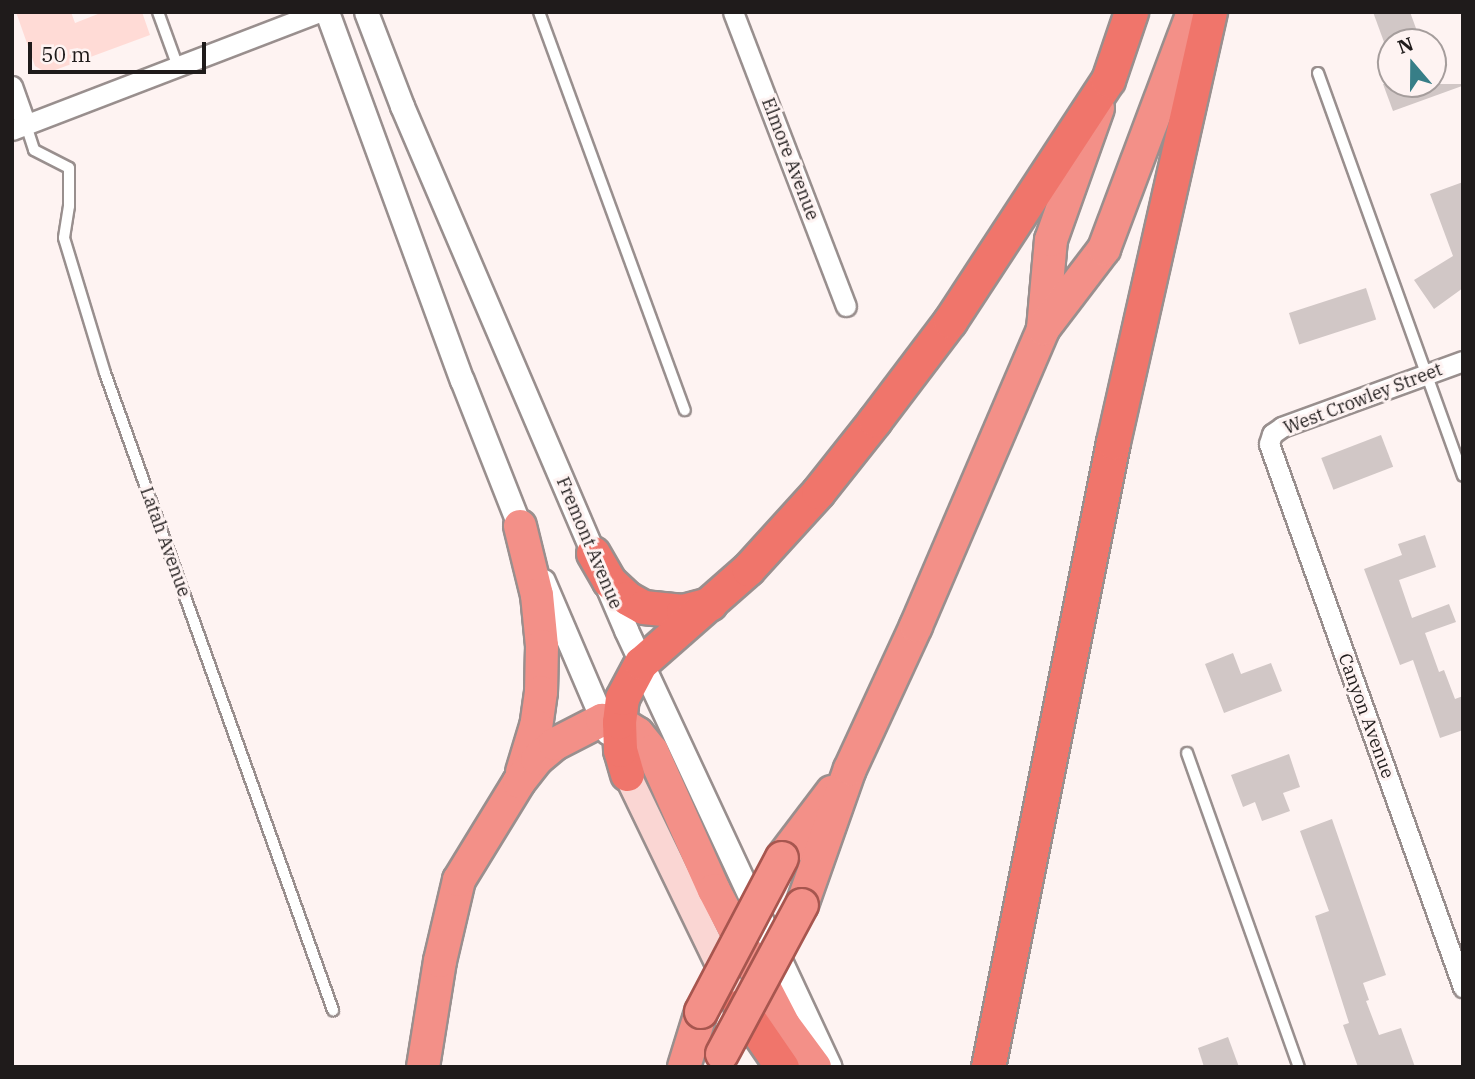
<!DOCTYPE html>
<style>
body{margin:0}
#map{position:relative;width:1475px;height:1079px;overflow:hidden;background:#fef3f2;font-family:"IBM Plex Serif",serif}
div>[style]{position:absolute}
.green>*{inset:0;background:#ffdbd6}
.building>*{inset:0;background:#d1c7c6;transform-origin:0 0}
.roads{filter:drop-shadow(2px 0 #998f8e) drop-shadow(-2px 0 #998f8e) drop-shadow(0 2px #998f8e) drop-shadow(0 -2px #998f8e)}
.service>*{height:10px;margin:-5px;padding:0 5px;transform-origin:5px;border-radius:5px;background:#fff}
.minor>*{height:19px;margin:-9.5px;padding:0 9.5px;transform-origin:9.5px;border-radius:9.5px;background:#fff}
.tertiary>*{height:23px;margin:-11.5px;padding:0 11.5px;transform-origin:11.5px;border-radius:11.5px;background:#fff}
.secondary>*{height:26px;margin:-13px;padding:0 13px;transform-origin:13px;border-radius:13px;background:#fad6d3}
.trunk>*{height:32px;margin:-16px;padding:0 16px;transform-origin:16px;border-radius:16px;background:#f39088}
.motorway>*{height:33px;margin:-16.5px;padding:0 16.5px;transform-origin:16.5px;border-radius:16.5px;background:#f0756b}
.bridges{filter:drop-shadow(2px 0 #a7564f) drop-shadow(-2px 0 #a7564f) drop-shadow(0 2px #a7564f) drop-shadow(0 -2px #a7564f)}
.trunk-bridge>*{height:32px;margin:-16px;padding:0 16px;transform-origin:16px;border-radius:16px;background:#f39088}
span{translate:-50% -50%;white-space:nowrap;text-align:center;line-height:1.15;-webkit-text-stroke:6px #fef3f2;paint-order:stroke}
.street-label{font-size:18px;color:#1f1b1b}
.frame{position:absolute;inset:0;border:14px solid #1f1b1b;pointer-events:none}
.north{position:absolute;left:1377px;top:28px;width:70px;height:70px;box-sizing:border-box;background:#fef3f2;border:2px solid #a59d9c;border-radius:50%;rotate:340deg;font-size:19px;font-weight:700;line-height:28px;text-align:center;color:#1f1b1b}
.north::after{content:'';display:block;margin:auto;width:24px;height:32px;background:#377e87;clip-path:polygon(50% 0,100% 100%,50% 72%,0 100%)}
.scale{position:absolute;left:28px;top:42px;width:178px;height:32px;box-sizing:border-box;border:4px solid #1f1b1b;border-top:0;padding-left:9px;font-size:21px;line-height:24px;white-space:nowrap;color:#1f1b1b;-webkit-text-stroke:5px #fef3f2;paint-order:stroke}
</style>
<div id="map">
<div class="green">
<i style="clip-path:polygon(16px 12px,71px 12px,75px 23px,103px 12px,142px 12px,150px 35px,47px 73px,35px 66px)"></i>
</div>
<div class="building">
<i style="clip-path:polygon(1373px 12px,1410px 12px,1421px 42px,1384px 42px)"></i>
<i style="clip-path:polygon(1383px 84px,1461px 84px,1462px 86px,1393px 111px)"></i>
<i style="clip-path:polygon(1463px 182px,1463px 288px,1434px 309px,1414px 280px,1453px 256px,1430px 194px)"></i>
<i style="left:1366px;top:288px;width:33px;height:81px;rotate:72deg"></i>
<i style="left:1381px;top:435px;width:34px;height:64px;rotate:69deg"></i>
<i style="clip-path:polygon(1425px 535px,1436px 567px,1399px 580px,1412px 618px,1449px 604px,1456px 622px,1425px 633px,1439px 672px,1444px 670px,1455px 699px,1463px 696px,1463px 730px,1440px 738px,1413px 660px,1400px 665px,1364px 569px,1402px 555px,1398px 544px)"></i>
<i style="clip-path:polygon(1233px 653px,1241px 674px,1271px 663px,1282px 691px,1224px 713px,1205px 664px)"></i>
<i style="clip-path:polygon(1289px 754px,1300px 787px,1283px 793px,1290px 811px,1262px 821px,1255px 802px,1243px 807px,1231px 775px)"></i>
<i style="clip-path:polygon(1332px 819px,1386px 975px,1363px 983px,1369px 1000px,1366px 1001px,1379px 1035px,1401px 1028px,1415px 1067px,1358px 1067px,1343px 1025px,1349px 1023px,1315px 916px,1329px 911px,1300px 831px)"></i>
<i style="clip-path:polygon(1228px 1037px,1239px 1067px,1204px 1067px,1198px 1048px)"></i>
</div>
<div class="roads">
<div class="service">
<i style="left:158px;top:12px;width:59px;rotate:70deg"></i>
<i style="left:539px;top:12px;width:424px;rotate:69.9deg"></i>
<i style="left:1318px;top:73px;width:428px;rotate:70.2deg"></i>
<i style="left:26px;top:125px;width:26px;rotate:72deg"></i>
<i style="left:34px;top:150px;width:39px;rotate:27deg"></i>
<i style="left:69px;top:168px;width:38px;rotate:90deg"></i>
<i style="left:69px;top:206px;width:32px;rotate:99deg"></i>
<i style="left:64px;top:238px;width:141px;rotate:73.1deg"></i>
<i style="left:105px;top:373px;width:677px;rotate:70.31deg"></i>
<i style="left:1187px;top:753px;width:333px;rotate:70.4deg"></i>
</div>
<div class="minor">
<i style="left:733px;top:12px;width:315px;rotate:69deg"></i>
<i style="left:12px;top:86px;width:41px;rotate:70.3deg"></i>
<i style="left:12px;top:130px;width:329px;rotate:-21deg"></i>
<i style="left:1463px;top:361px;width:193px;rotate:160deg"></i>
<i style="left:1282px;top:427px;width:12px;rotate:145deg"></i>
<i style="left:1272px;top:434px;width:10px;rotate:107deg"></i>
<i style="left:1269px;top:444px;width:577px;rotate:70.34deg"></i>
</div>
<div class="tertiary">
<i style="left:327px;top:12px;width:392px;rotate:69.9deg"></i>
<i style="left:462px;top:380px;width:172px;rotate:68.5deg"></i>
<i style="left:366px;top:12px;width:101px;rotate:69deg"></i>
<i style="left:402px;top:106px;width:570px;rotate:66.85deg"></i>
<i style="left:626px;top:630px;width:482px;rotate:65deg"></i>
<i style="left:543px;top:581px;width:165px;rotate:66.8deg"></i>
</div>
<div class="secondary">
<i style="left:627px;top:774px;width:278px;rotate:64.2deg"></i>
</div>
<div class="trunk">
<i style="left:1043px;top:329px;width:89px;rotate:-84.9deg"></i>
<i style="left:1051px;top:240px;width:140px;rotate:-70.4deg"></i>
<i style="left:520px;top:526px;width:71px;rotate:76.2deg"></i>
<i style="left:537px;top:595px;width:51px;rotate:84.4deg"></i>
<i style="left:542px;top:646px;width:46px;rotate:91.2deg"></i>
<i style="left:541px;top:692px;width:34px;rotate:98deg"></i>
<i style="left:536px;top:726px;width:48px;rotate:106.9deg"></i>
<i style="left:782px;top:858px;width:83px;rotate:-52.9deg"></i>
<i style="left:802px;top:905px;width:144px;rotate:-70.6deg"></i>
<i style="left:850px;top:769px;width:157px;rotate:-65.2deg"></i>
<i style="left:916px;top:626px;width:323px;rotate:-66.8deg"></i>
<i style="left:1043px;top:329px;width:101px;rotate:-52.7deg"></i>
<i style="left:1104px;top:249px;width:253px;rotate:-69.4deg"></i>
<i style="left:423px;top:1067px;width:107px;rotate:-80.9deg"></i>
<i style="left:440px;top:961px;width:83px;rotate:-76.8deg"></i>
<i style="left:459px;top:880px;width:115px;rotate:-58.5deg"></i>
<i style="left:519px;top:782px;width:29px;rotate:-52deg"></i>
<i style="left:537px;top:759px;width:23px;rotate:-40deg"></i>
<i style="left:555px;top:744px;width:53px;rotate:-27.1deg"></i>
<i style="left:602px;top:720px;width:17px;rotate:7deg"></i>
<i style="left:619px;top:722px;width:22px;rotate:32deg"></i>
<i style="left:638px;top:734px;width:22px;rotate:51deg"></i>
<i style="left:652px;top:751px;width:152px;rotate:66deg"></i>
<i style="left:714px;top:890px;width:152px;rotate:62.6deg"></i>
<i style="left:784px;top:1025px;width:52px;rotate:53.6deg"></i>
<i style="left:684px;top:1067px;width:58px;rotate:-72.8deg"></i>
</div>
<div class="motorway">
<i style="left:593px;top:553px;width:32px;rotate:60deg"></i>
<i style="left:609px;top:581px;width:25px;rotate:43deg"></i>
<i style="left:627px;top:598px;width:18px;rotate:29deg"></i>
<i style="left:643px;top:607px;width:40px;rotate:5.7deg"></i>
<i style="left:683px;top:611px;width:28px;rotate:-15deg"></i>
<i style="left:627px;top:774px;width:25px;rotate:-106deg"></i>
<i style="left:620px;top:750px;width:28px;rotate:-92deg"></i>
<i style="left:619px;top:722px;width:24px;rotate:-83deg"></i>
<i style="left:622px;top:698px;width:40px;rotate:-62deg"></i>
<i style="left:641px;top:663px;width:142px;rotate:-41.3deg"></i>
<i style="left:748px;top:569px;width:104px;rotate:-47.7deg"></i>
<i style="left:818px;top:492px;width:92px;rotate:-51.6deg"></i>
<i style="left:875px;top:420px;width:124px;rotate:-52.9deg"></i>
<i style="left:950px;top:321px;width:288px;rotate:-56.8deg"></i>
<i style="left:1108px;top:80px;width:72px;rotate:-71.3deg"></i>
<i style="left:740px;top:1006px;width:74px;rotate:55.5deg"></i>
<i style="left:988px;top:1067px;width:637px;rotate:-78.69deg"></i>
<i style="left:1113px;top:442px;width:441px;rotate:-77.3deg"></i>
</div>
</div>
<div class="bridges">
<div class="trunk-bridge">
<i style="left:701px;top:1012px;width:174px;rotate:-62.3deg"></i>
<i style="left:722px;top:1054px;width:169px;rotate:-61.8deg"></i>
</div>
</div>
<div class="street-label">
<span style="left:790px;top:159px;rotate:69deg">Elmore Avenue</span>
<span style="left:1363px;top:399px;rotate:-21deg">West Crowley Street</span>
<span style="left:165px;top:542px;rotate:70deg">Latah Avenue</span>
<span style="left:589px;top:543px;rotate:67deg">Fremont Avenue</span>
<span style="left:1366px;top:716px;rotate:70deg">Canyon Avenue</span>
</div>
<div class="frame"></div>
<div class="north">N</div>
<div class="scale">50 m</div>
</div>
